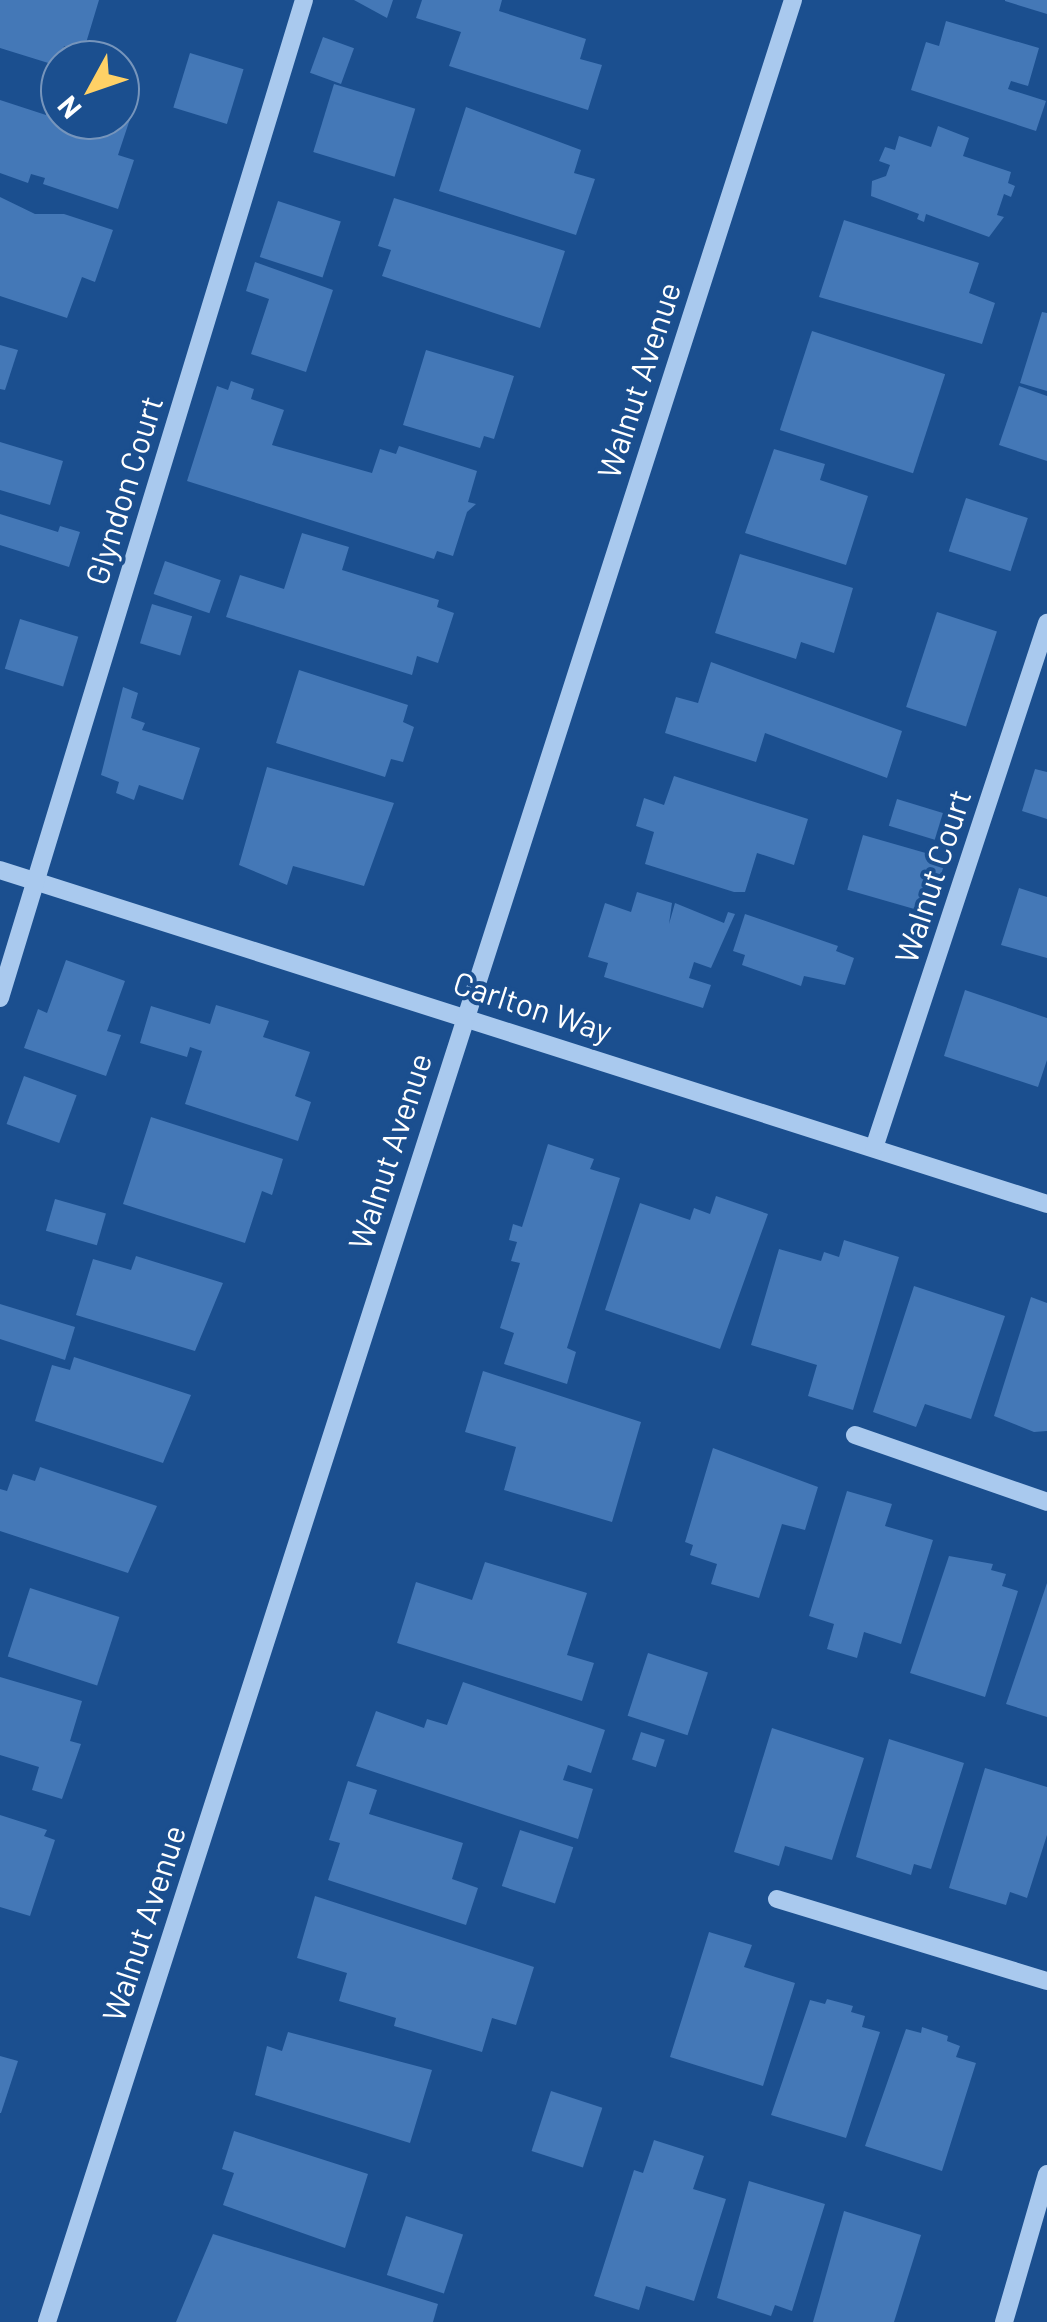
<!DOCTYPE html>
<style>
body{margin:0}
#map{position:relative;width:1047px;height:2322px;overflow:hidden;background:#1b4f8f;font-family:Barlow,sans-serif}
div>[style]{position:absolute}
.building>*{inset:0;background:#4478b7;transform-origin:0 0}
.minor>*{height:18px;margin:-9px;padding:0 9px;transform-origin:9px;border-radius:9px;background:#a9c9ee}
span{translate:-50% -50%;white-space:nowrap;text-align:center;line-height:1.15;-webkit-text-stroke:8px #1b4f8f;paint-order:stroke}
.street-label{font-size:32px;color:#fff}
.north{position:absolute;left:40px;top:40px;width:100px;height:100px;box-sizing:border-box;background:#1b4f8f;border:2px solid #7695bc;border-radius:50%;rotate:230deg;font-size:28px;font-weight:700;line-height:40px;text-align:center;color:#fff}
.north::after{content:'';display:block;margin:auto;width:35px;height:45px;background:#ffd166;clip-path:polygon(50% 0,100% 100%,50% 72%,0 100%)}
</style>
<div id="map">
<div class="building">
<i style="clip-path:polygon(0 0,99px 0,83px 53px,64px 46px,58px 66px,0 48px)"></i>
<i style="clip-path:polygon(354px 0,393px 0,387px 18px)"></i>
<i style="clip-path:polygon(422px 0,502px 0,499px 11px,586px 39px,580px 59px,602px 65px,588px 110px,449px 66px,461px 32px,416px 18px)"></i>
<i style="clip-path:polygon(1005px 0,1047px 0,1047px 14px,1005px 1px)"></i>
<i style="clip-path:polygon(946px 21px,1039px 48px,1028px 86px,1011px 81px,1008px 89px,1046px 101px,1036px 131px,911px 90px,926px 42px,939px 46px)"></i>
<i style="left:323px;top:37px;width:33px;height:38px;rotate:20deg"></i>
<i style="left:190px;top:53px;width:56px;height:57px;rotate:17deg"></i>
<i style="left:334px;top:84px;width:85px;height:71px;rotate:17deg"></i>
<i style="clip-path:polygon(55px 88px,60px 120px,120px 120px,120px 109px,132px 113px,118px 155px,134px 160px,118px 209px,43px 184px,45px 178px,31px 174px,28px 183px,0 173px,0 100px,46px 115px)"></i>
<i style="clip-path:polygon(466px 107px,581px 150px,574px 173px,595px 179px,576px 235px,439px 191px)"></i>
<i style="clip-path:polygon(938px 126px,969px 138px,963px 156px,1011px 172px,1008px 183px,1015px 186px,1011px 197px,1004px 194px,997px 215px,1004px 217px,989px 237px,926px 214px,924px 222px,917px 219px,919px 214px,871px 196px,872px 181px,886px 176px,890px 165px,879px 161px,885px 147px,895px 150px,899px 136px,931px 147px)"></i>
<i style="clip-path:polygon(0 197px,35px 214px,64px 214px,113px 230px,95px 282px,82px 277px,67px 318px,0 296px)"></i>
<i style="clip-path:polygon(394px 198px,565px 251px,540px 328px,382px 276px,391px 250px,378px 246px)"></i>
<i style="left:278px;top:201px;width:66px;height:59px;rotate:18deg"></i>
<i style="clip-path:polygon(844px 220px,979px 263px,969px 293px,995px 303px,982px 344px,819px 297px)"></i>
<i style="clip-path:polygon(255px 262px,333px 290px,306px 372px,251px 354px,269px 299px,246px 291px)"></i>
<i style="clip-path:polygon(1042px 312px,1047px 313px,1047px 391px,1020px 383px)"></i>
<i style="left:812px;top:331px;width:140px;height:104px;rotate:18deg"></i>
<i style="clip-path:polygon(0 345px,18px 350px,5px 390px,0 389px)"></i>
<i style="clip-path:polygon(426px 350px,514px 376px,494px 439px,484px 436px,480px 448px,403px 425px)"></i>
<i style="clip-path:polygon(231px 381px,254px 389px,251px 399px,284px 410px,272px 445px,372px 473px,380px 449px,396px 454px,399px 446px,477px 471px,468px 502px,476px 504px,467px 512px,453px 556px,437px 551px,434px 559px,187px 481px,217px 386px,228px 390px)"></i>
<i style="clip-path:polygon(1019px 386px,1047px 396px,1047px 461px,999px 445px)"></i>
<i style="clip-path:polygon(0 442px,63px 461px,50px 505px,0 490px)"></i>
<i style="clip-path:polygon(774px 449px,825px 464px,820px 480px,868px 496px,846px 565px,745px 533px)"></i>
<i style="left:966px;top:498px;width:65px;height:56px;rotate:18deg"></i>
<i style="clip-path:polygon(0 514px,58px 532px,60px 526px,80px 532px,69px 567px,0 545px)"></i>
<i style="clip-path:polygon(302px 533px,349px 547px,342px 570px,439px 600px,437px 607px,454px 613px,438px 663px,417px 656px,412px 675px,226px 617px,240px 575px,284px 589px)"></i>
<i style="clip-path:polygon(740px 554px,853px 588px,834px 653px,801px 642px,796px 659px,715px 633px)"></i>
<i style="left:165px;top:561px;width:59px;height:35px;rotate:19deg"></i>
<i style="left:152px;top:604px;width:42px;height:41px;rotate:17deg"></i>
<i style="left:937px;top:612px;width:63px;height:100px;rotate:18deg"></i>
<i style="left:20px;top:619px;width:61px;height:52px;rotate:17deg"></i>
<i style="clip-path:polygon(711px 662px,902px 731px,887px 778px,765px 733px,756px 762px,665px 733px,676px 697px,698px 703px)"></i>
<i style="clip-path:polygon(299px 670px,408px 705px,403px 722px,414px 727px,403px 762px,391px 759px,385px 777px,276px 743px)"></i>
<i style="clip-path:polygon(123px 687px,138px 693px,131px 718px,145px 723px,142px 730px,200px 748px,183px 800px,139px 785px,134px 800px,116px 793px,119px 782px,101px 775px)"></i>
<i style="clip-path:polygon(267px 767px,394px 803px,364px 886px,293px 866px,287px 885px,239px 865px)"></i>
<i style="clip-path:polygon(1035px 769px,1047px 772px,1047px 819px,1022px 811px)"></i>
<i style="clip-path:polygon(674px 776px,808px 819px,794px 865px,757px 853px,745px 892px,734px 892px,645px 864px,654px 832px,636px 826px,644px 798px,664px 805px)"></i>
<i style="left:897px;top:799px;width:48px;height:28px;rotate:17deg"></i>
<i style="left:863px;top:835px;width:86px;height:57px;rotate:16deg"></i>
<i style="clip-path:polygon(1019px 888px,1047px 897px,1047px 958px,1001px 945px)"></i>
<i style="clip-path:polygon(637px 892px,672px 903px,669px 924px,675px 903px,724px 923px,728px 912px,735px 914px,711px 968px,694px 962px,689px 978px,711px 985px,703px 1008px,604px 977px,608px 963px,588px 957px,605px 903px,631px 912px)"></i>
<i style="clip-path:polygon(745px 914px,838px 946px,836px 951px,854px 958px,845px 985px,804px 976px,801px 986px,742px 965px,745px 955px,733px 951px)"></i>
<i style="clip-path:polygon(66px 960px,125px 981px,107px 1031px,121px 1035px,106px 1076px,24px 1048px,38px 1009px,47px 1013px)"></i>
<i style="clip-path:polygon(965px 990px,1047px 1018px,1047px 1060px,1038px 1087px,944px 1056px)"></i>
<i style="clip-path:polygon(216px 1005px,269px 1021px,263px 1037px,310px 1052px,295px 1096px,311px 1102px,298px 1141px,185px 1104px,202px 1051px,190px 1047px,187px 1057px,140px 1043px,151px 1006px,210px 1024px)"></i>
<i style="left:24px;top:1076px;width:56px;height:51px;rotate:20deg"></i>
<i style="clip-path:polygon(151px 1117px,283px 1159px,272px 1195px,262px 1191px,245px 1243px,123px 1204px)"></i>
<i style="clip-path:polygon(548px 1144px,594px 1159px,590px 1169px,620px 1178px,567px 1348px,576px 1352px,567px 1384px,504px 1364px,514px 1333px,500px 1328px,520px 1263px,511px 1261px,517px 1242px,509px 1240px,513px 1224px,522px 1227px)"></i>
<i style="clip-path:polygon(716px 1196px,768px 1214px,720px 1349px,605px 1310px,640px 1203px,690px 1220px,694px 1208px,710px 1214px)"></i>
<i style="left:55px;top:1199px;width:53px;height:33px;rotate:16deg"></i>
<i style="clip-path:polygon(844px 1240px,899px 1257px,853px 1410px,808px 1396px,817px 1365px,751px 1345px,779px 1249px,821px 1261px,824px 1252px,839px 1257px)"></i>
<i style="clip-path:polygon(136px 1256px,223px 1283px,195px 1351px,76px 1315px,93px 1259px,131px 1270px)"></i>
<i style="clip-path:polygon(914px 1286px,1005px 1316px,971px 1419px,925px 1404px,916px 1427px,873px 1412px)"></i>
<i style="clip-path:polygon(1031px 1297px,1047px 1303px,1047px 1431px,1034px 1432px,994px 1416px)"></i>
<i style="clip-path:polygon(0 1304px,75px 1327px,65px 1360px,0 1339px)"></i>
<i style="clip-path:polygon(74px 1357px,191px 1395px,163px 1463px,35px 1421px,52px 1365px,70px 1370px)"></i>
<i style="clip-path:polygon(483px 1371px,641px 1422px,612px 1522px,504px 1490px,516px 1447px,465px 1432px)"></i>
<i style="clip-path:polygon(713px 1448px,818px 1487px,805px 1530px,782px 1524px,759px 1598px,711px 1584px,717px 1564px,690px 1555px,693px 1545px,685px 1542px)"></i>
<i style="clip-path:polygon(40px 1467px,157px 1506px,128px 1573px,0 1531px,0 1489px,7px 1491px,13px 1474px,35px 1481px)"></i>
<i style="clip-path:polygon(847px 1491px,892px 1504px,885px 1526px,933px 1540px,901px 1644px,864px 1632px,857px 1658px,827px 1649px,834px 1624px,809px 1616px)"></i>
<i style="clip-path:polygon(949px 1556px,993px 1564px,991px 1570px,1006px 1574px,1002px 1586px,1018px 1591px,985px 1697px,910px 1673px)"></i>
<i style="clip-path:polygon(485px 1562px,587px 1593px,567px 1655px,594px 1663px,582px 1701px,397px 1643px,416px 1582px,472px 1600px)"></i>
<i style="clip-path:polygon(1047px 1583px,1047px 1717px,1006px 1704px)"></i>
<i style="left:30px;top:1588px;width:94px;height:72px;rotate:18deg"></i>
<i style="left:648px;top:1653px;width:63px;height:66px;rotate:18deg"></i>
<i style="clip-path:polygon(0 1677px,82px 1701px,70px 1741px,81px 1744px,62px 1799px,32px 1790px,39px 1767px,0 1755px)"></i>
<i style="clip-path:polygon(463px 1682px,605px 1730px,591px 1773px,568px 1765px,563px 1780px,593px 1789px,578px 1839px,356px 1766px,376px 1711px,424px 1728px,427px 1719px,447px 1725px)"></i>
<i style="clip-path:polygon(772px 1728px,864px 1758px,832px 1860px,785px 1846px,779px 1866px,734px 1852px)"></i>
<i style="left:641px;top:1732px;width:25px;height:29px;rotate:18deg"></i>
<i style="clip-path:polygon(889px 1739px,964px 1763px,931px 1869px,914px 1864px,911px 1875px,856px 1857px)"></i>
<i style="clip-path:polygon(985px 1768px,1047px 1787px,1047px 1835px,1027px 1898px,1010px 1892px,1006px 1905px,949px 1888px)"></i>
<i style="clip-path:polygon(348px 1781px,377px 1790px,369px 1814px,463px 1843px,452px 1879px,478px 1888px,466px 1925px,328px 1880px,340px 1843px,329px 1840px)"></i>
<i style="clip-path:polygon(0 1815px,47px 1830px,44px 1836px,55px 1840px,30px 1916px,0 1907px)"></i>
<i style="left:520px;top:1830px;width:56px;height:59px;rotate:18deg"></i>
<i style="clip-path:polygon(315px 1896px,534px 1967px,516px 2025px,492px 2018px,482px 2052px,394px 2026px,396px 2018px,339px 2001px,347px 1973px,297px 1958px)"></i>
<i style="clip-path:polygon(709px 1932px,752px 1945px,744px 1967px,795px 1983px,763px 2086px,670px 2057px)"></i>
<i style="clip-path:polygon(827px 1999px,853px 2006px,851px 2012px,865px 2016px,862px 2027px,880px 2032px,846px 2138px,771px 2115px,810px 2000px,825px 2004px)"></i>
<i style="clip-path:polygon(922px 2027px,948px 2036px,947px 2041px,960px 2046px,956px 2057px,976px 2063px,942px 2171px,865px 2146px,906px 2029px,921px 2033px)"></i>
<i style="clip-path:polygon(288px 2032px,432px 2070px,410px 2143px,255px 2095px,267px 2046px,282px 2051px)"></i>
<i style="clip-path:polygon(0 2056px,18px 2061px,1px 2113px,0 2113px)"></i>
<i style="left:551px;top:2091px;width:54px;height:63px;rotate:18deg"></i>
<i style="clip-path:polygon(234px 2131px,368px 2174px,345px 2248px,223px 2205px,234px 2173px,222px 2169px)"></i>
<i style="clip-path:polygon(654px 2140px,704px 2156px,693px 2189px,726px 2199px,694px 2301px,646px 2286px,639px 2310px,594px 2296px,634px 2170px,643px 2173px)"></i>
<i style="clip-path:polygon(749px 2181px,825px 2204px,792px 2311px,775px 2305px,771px 2316px,717px 2298px)"></i>
<i style="clip-path:polygon(844px 2211px,921px 2235px,894px 2322px,813px 2322px)"></i>
<i style="left:406px;top:2216px;width:60px;height:62px;rotate:18deg"></i>
<i style="clip-path:polygon(213px 2234px,438px 2304px,433px 2322px,176px 2322px)"></i>
</div>
<div class="minor">
<i style="left:0;top:870px;width:1099px;rotate:17.69deg"></i>
<i style="left:0;top:998px;width:1043px;rotate:-73.06deg"></i>
<i style="left:874px;top:1148px;width:553px;rotate:-71.76deg"></i>
<i style="left:855px;top:1435px;width:203px;rotate:19.2deg"></i>
<i style="left:777px;top:1899px;width:282px;rotate:16.9deg"></i>
<i style="left:47px;top:2322px;width:2439px;rotate:-72.19deg"></i>
<i style="left:1004px;top:2322px;width:154px;rotate:-73.8deg"></i>
</div>
<div class="street-label">
<span style="left:638px;top:380px;rotate:-72deg">Walnut Avenue</span>
<span style="left:123px;top:490px;rotate:-73deg">Glyndon Court</span>
<span style="left:932px;top:876px;rotate:-72deg">Walnut Court</span>
<span style="left:533px;top:1006px;rotate:18deg">Carlton Way</span>
<span style="left:389px;top:1151px;rotate:-72deg">Walnut Avenue</span>
<span style="left:143px;top:1923px;rotate:-72deg">Walnut Avenue</span>
</div>
<div class="north">N</div>
</div>
